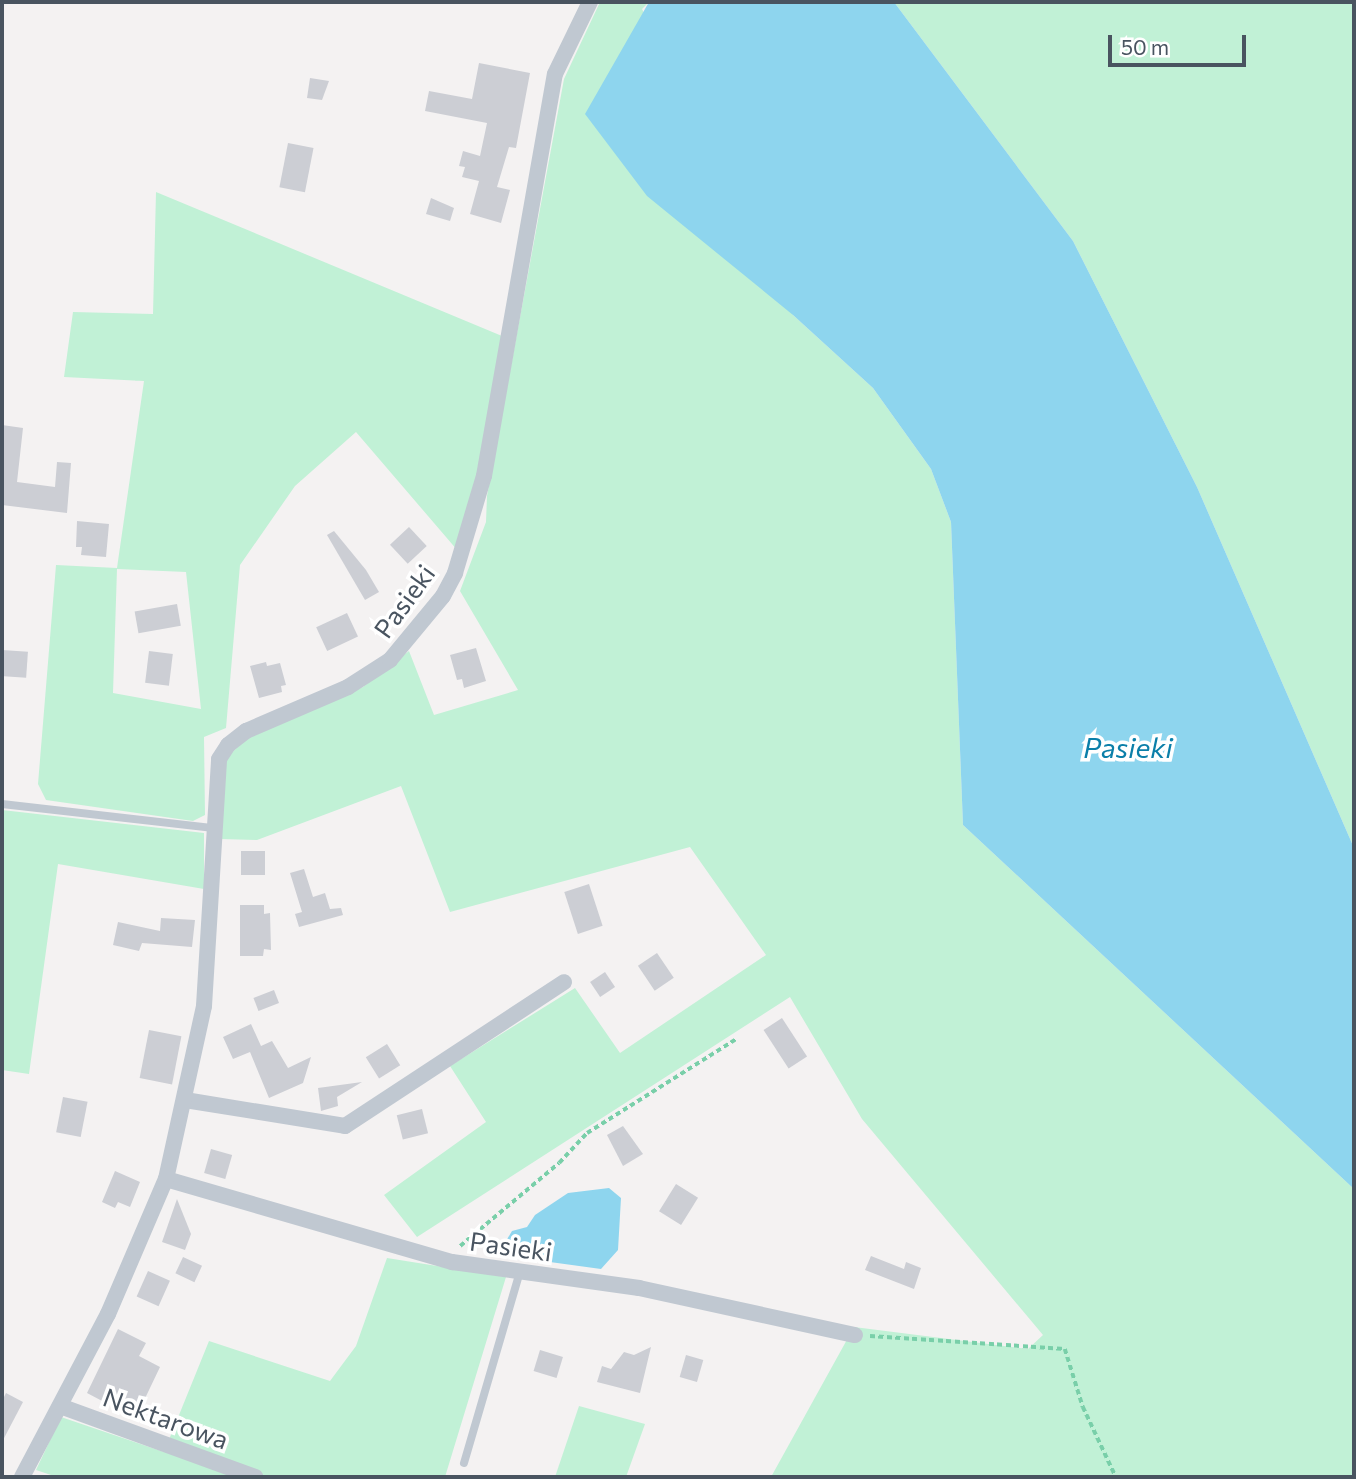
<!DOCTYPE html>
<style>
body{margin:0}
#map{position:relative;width:1356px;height:1479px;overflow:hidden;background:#f4f2f2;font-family:Commissioner,sans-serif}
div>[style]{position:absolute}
.green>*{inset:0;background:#c1f1d6}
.water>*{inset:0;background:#8ed5ee}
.building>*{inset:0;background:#ccced4;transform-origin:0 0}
.path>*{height:3.5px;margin-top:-1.75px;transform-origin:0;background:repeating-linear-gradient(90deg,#79cfa9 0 5px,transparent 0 8.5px)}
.service>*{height:8px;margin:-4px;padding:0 4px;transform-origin:4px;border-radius:4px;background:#c0c8d1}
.minor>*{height:16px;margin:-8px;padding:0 8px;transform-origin:8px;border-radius:8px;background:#c0c8d1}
span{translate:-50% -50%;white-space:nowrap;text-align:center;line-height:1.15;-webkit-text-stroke:7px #fff;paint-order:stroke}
.street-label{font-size:26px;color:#495460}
.water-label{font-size:28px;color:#0b7fa9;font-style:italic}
.frame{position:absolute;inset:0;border:4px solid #495460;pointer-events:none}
.scale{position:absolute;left:1108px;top:35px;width:138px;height:32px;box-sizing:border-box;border:4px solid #495460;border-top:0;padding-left:9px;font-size:21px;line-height:24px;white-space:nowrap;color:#495460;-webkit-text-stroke:5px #fff;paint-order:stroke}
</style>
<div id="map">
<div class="green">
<i style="clip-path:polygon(600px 2px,649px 2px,642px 9px,793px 315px,873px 388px,931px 469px,951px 522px,963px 825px,1354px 1189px,1354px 1477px,771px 1477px,854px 1327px,1028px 1349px,1043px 1335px,862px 1119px,790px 997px,417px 1237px,384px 1195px,486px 1122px,450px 1066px,575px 988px,620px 1053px,766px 955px,690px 847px,450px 912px,401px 786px,257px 840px,220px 839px,226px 758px,246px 739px,363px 687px,409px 651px,434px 715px,518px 690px,460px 591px,486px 522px,487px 496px,564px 79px)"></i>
<i style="clip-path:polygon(894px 2px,1354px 2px,1354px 848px,1197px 487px,1073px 241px)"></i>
<i style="clip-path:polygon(evenodd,156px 192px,502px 336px,478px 475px,458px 551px,356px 432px,295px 486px,240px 565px,226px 728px,204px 737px,205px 815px,193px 821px,46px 800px,38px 784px,56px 565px,117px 568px,144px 381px,64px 377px,73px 312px,153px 314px,156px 192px,117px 569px,186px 572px,201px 709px,113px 693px,117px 569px)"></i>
<i style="clip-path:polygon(2px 810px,204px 833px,204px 889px,58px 864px,29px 1074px,2px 1070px)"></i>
<i style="clip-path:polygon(387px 1258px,506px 1277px,445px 1477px,57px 1477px,36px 1470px,61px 1417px,164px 1452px,209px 1341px,330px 1381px,356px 1346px)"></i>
<i style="clip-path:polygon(579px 1406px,645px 1424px,626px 1477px,555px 1477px)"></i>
</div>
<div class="water">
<i style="clip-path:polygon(649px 2px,894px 2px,1073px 241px,1197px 487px,1354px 848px,1354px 1189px,963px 825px,951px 522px,931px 469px,873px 388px,793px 315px,647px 196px,585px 114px)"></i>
<i style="clip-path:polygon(609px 1188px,621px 1198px,618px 1250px,601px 1269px,507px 1256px,506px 1241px,512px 1231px,527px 1227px,535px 1215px,568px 1193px)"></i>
</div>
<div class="building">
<i style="clip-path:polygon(479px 63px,530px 73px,516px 148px,509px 147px,497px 187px,510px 190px,501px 223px,470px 214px,479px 181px,462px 177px,465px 167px,459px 166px,463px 151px,480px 156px,487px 123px,425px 111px,429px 91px,472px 99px)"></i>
<i style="clip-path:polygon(310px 78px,329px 81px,322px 100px,307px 98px)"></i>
<i style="left:288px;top:143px;width:26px;height:45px;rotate:11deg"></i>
<i style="clip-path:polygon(431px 198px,454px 208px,450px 221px,426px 214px)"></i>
<i style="clip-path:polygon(2px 425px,23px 428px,17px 482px,55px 487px,57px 462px,71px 463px,67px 513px,2px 505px)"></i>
<i style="clip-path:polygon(77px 521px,109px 524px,106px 557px,81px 555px,82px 547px,76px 547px)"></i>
<i style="left:409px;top:527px;width:26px;height:26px;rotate:47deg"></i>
<i style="clip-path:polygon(334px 531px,366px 570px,379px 592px,365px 600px,327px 535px)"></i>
<i style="left:177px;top:604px;width:22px;height:43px;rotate:80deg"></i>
<i style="left:347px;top:613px;width:26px;height:34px;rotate:65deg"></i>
<i style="clip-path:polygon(476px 648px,486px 681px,464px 688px,462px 679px,457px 680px,450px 655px)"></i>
<i style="left:2px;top:650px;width:26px;height:26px;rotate:4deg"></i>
<i style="left:149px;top:651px;width:24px;height:32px;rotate:7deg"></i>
<i style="clip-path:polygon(266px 662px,267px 666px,280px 663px,286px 685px,281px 686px,282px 692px,259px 698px,250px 666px)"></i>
<i style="left:241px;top:851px;width:24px;height:24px"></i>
<i style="clip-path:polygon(304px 869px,313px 897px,325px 893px,330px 909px,341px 908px,343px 915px,299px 927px,295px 914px,302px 912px,290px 873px)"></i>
<i style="left:589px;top:884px;width:44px;height:26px;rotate:72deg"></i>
<i style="clip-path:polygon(240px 905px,264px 905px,264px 914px,270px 913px,271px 950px,264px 949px,263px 956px,240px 956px)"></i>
<i style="clip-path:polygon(161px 918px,195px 920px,192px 947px,142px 943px,139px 951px,113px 945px,118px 922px,160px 931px)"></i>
<i style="left:657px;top:953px;width:30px;height:23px;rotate:56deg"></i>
<i style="left:605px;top:972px;width:18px;height:18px;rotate:56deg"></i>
<i style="left:274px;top:990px;width:14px;height:22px;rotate:69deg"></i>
<i style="left:782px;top:1018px;width:46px;height:22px;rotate:57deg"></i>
<i style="clip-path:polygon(251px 1024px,261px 1046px,272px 1041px,288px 1068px,311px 1057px,303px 1083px,269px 1098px,250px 1052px,233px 1059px,223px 1037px)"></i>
<i style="left:149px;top:1030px;width:33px;height:49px;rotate:11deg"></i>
<i style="left:387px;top:1044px;width:25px;height:25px;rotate:58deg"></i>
<i style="clip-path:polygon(362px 1082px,337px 1097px,338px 1106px,321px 1111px,318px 1088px)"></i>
<i style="left:63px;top:1097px;width:25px;height:36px;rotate:11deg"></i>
<i style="left:422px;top:1109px;width:25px;height:26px;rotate:76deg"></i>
<i style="clip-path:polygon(623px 1126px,643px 1154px,623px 1166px,607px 1135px)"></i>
<i style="left:211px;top:1149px;width:22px;height:25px;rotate:16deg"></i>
<i style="clip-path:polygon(115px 1171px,140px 1182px,130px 1207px,118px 1202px,115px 1208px,102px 1202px)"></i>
<i style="left:676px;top:1184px;width:26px;height:32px;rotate:32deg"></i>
<i style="clip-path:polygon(177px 1199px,191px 1234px,185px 1250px,162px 1242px)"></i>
<i style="clip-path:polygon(871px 1256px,904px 1269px,906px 1262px,921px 1268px,914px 1289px,865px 1270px)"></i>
<i style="left:183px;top:1257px;width:21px;height:18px;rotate:25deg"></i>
<i style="left:148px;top:1271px;width:24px;height:28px;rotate:24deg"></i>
<i style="clip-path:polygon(118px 1329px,146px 1343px,139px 1356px,160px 1367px,139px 1411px,110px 1397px,106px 1403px,87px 1393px)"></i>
<i style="clip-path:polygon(651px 1347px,640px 1393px,597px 1382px,602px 1366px,611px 1369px,624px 1352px,634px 1355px)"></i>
<i style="left:540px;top:1350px;width:24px;height:22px;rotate:17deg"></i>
<i style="left:686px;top:1355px;width:18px;height:23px;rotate:16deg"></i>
<i style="clip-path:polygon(6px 1393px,23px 1402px,2px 1442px,2px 1401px)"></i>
</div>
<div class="path">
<i style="left:460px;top:1246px;width:129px;rotate:-40deg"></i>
<i style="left:559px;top:1163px;width:41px;rotate:-47deg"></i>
<i style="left:587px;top:1133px;width:176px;rotate:-32.2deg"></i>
<i style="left:870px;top:1336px;width:195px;rotate:3.8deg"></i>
<i style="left:1065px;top:1349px;width:61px;rotate:72.8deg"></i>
<i style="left:1083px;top:1407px;width:77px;rotate:64.8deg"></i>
</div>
<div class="service">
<i style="left:2px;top:804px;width:211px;rotate:6.5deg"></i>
<i style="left:464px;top:1463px;width:199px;rotate:-73.7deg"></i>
</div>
<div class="minor">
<i style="left:185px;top:1100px;width:162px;rotate:9.2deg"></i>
<i style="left:345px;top:1126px;width:262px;rotate:-33.3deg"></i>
<i style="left:166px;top:1179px;width:298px;rotate:16.2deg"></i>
<i style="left:452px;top:1262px;width:189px;rotate:7.9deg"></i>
<i style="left:639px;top:1288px;width:221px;rotate:12.3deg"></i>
<i style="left:60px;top:1406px;width:208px;rotate:20deg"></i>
<i style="left:22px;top:1477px;width:184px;rotate:-62.2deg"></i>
<i style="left:108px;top:1314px;width:147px;rotate:-66.8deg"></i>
<i style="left:166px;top:1179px;width:177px;rotate:-77.6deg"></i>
<i style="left:204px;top:1006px;width:247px;rotate:-86.5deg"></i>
<i style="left:219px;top:759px;width:17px;rotate:-57deg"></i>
<i style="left:228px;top:745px;width:23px;rotate:-38deg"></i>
<i style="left:246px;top:731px;width:111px;rotate:-23.3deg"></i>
<i style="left:348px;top:687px;width:50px;rotate:-32.7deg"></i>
<i style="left:390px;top:660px;width:83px;rotate:-50.4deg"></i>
<i style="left:443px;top:596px;width:26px;rotate:-62deg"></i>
<i style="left:455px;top:573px;width:101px;rotate:-73.4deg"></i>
<i style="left:484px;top:476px;width:408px;rotate:-80deg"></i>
<i style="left:555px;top:74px;width:80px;rotate:-64.1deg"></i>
</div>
<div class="street-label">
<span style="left:404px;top:601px;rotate:-54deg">Pasieki</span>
<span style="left:511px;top:1246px;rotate:8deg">Pasieki</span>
<span style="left:166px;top:1418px;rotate:20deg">Nektarowa</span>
</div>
<div class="water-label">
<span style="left:1128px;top:747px">Pasieki</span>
</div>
<div class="frame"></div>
<div class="scale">50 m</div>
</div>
